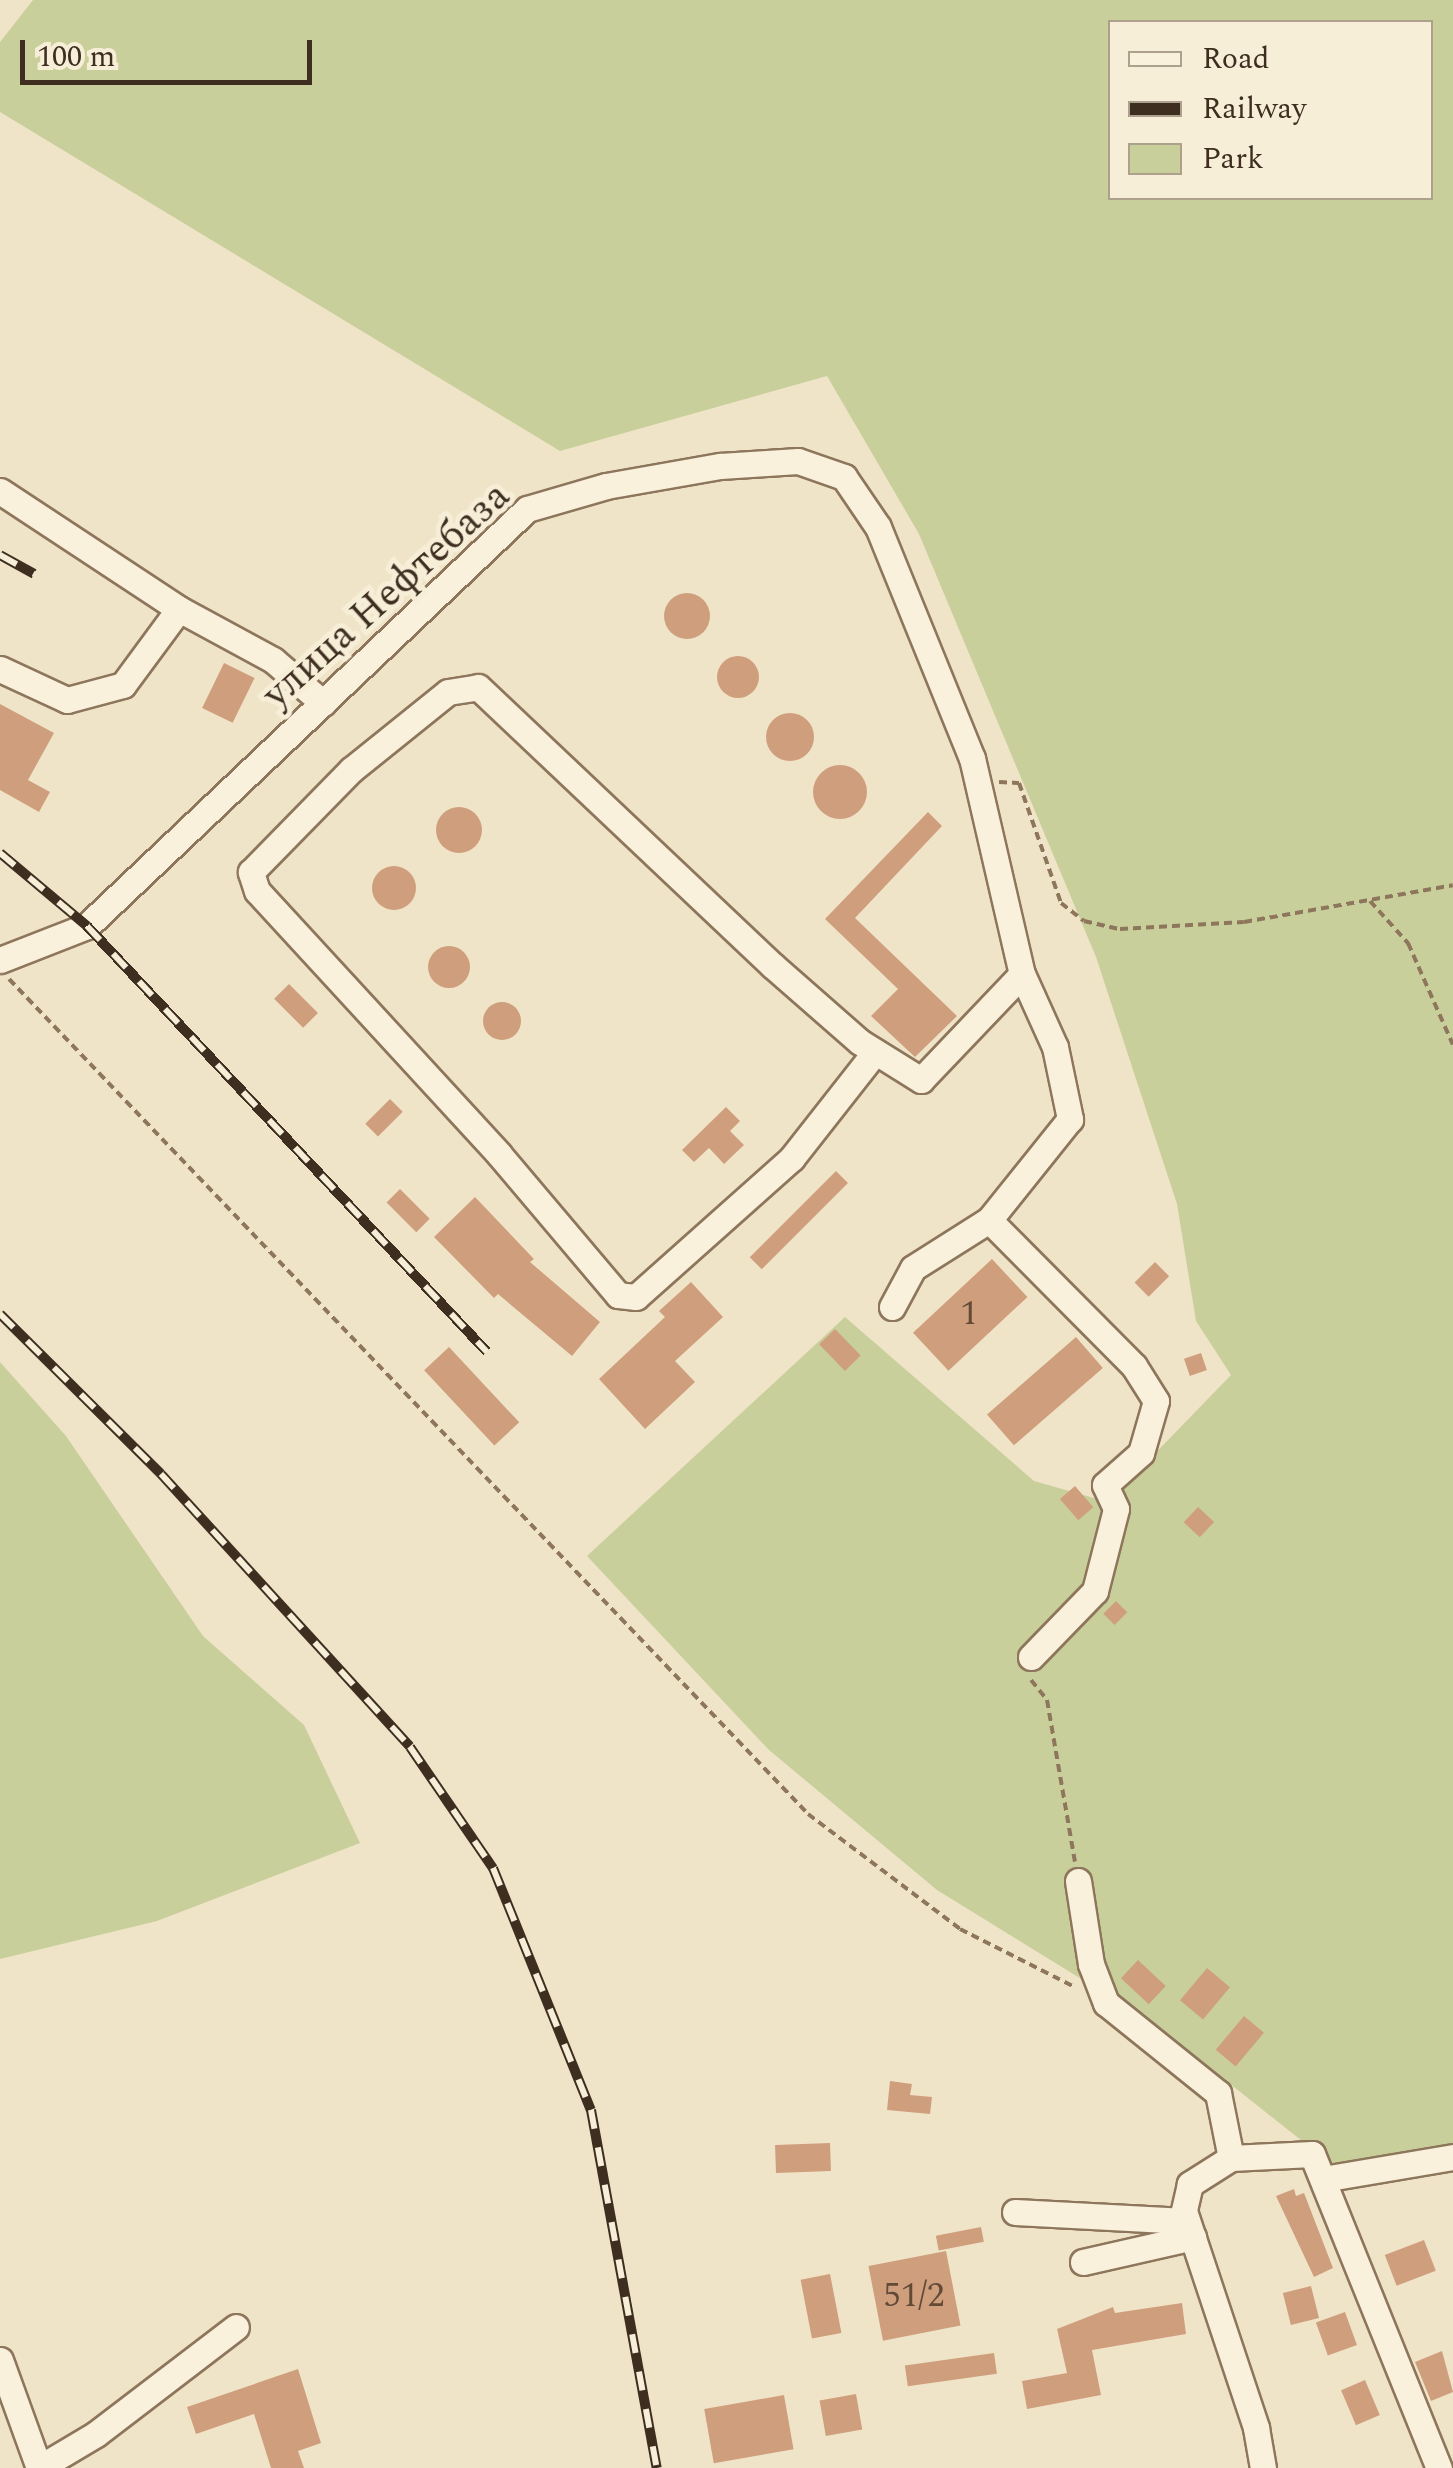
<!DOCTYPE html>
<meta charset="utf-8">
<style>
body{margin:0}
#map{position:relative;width:1453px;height:2468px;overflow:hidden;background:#f0e4c8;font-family:Spectral,serif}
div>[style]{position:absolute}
.green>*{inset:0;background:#c9cf9b}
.building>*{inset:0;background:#cf9f7d;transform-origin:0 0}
.round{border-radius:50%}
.path>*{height:4px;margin-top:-2px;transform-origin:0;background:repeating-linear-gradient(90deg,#8d765c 0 8px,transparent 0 13px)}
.roads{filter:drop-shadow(2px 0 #8d765c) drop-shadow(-2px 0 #8d765c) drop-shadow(0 2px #8d765c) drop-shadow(0 -2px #8d765c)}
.minor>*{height:25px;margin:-12.5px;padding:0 12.5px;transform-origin:12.5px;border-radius:12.5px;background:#faf1dc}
.rail>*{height:10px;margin-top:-5px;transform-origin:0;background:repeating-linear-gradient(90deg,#f7eed8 0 19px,#3d2e20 0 38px);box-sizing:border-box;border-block:2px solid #3d2e20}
span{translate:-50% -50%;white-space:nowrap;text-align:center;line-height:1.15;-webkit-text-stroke:10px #f7eed8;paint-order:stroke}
.number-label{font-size:35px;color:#624a37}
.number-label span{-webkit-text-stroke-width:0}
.street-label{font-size:40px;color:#3d2e20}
.legend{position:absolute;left:1108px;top:20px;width:325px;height:180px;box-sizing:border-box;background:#f7eed8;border:2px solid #ada18e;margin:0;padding:12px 18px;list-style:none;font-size:30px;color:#3d2e20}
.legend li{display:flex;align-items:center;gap:20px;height:50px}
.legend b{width:50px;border:2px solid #ada18e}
.scale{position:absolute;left:20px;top:40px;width:292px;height:45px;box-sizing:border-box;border:5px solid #3d2e20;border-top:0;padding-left:12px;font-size:30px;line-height:35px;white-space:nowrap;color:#3d2e20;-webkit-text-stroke:8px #f7eed8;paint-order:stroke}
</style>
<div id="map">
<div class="green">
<i style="clip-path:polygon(evenodd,33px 0,1453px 0,1453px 2148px,1331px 2164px,1156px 2025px,937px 1890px,769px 1750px,587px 1556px,845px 1317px,1034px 1481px,1108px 1502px,1231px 1375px,1196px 1321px,1177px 1204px,1096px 957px,919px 534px,827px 376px,560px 451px,0 112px,0 42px,33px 0,1110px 22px,1430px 22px,1430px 198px,1110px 198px,1110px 22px)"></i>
<i style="clip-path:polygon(0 1362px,66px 1436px,203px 1636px,304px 1725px,360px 1843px,157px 1921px,0 1959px)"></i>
</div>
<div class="building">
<i class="round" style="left:664px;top:593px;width:46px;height:46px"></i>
<i class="round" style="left:717px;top:656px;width:42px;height:42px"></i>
<i style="left:224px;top:663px;width:34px;height:50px;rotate:26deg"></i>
<i style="clip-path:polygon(0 704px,54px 733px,28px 780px,50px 792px,39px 812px,0 790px)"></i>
<i class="round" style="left:766px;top:713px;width:48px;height:48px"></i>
<i class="round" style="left:813px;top:765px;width:54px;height:54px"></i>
<i class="round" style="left:436px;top:807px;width:46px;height:46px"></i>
<i style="clip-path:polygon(928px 812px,942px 826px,855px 918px,957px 1016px,915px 1057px,871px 1016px,898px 989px,825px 919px)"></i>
<i class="round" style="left:372px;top:866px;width:44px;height:44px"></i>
<i class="round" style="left:428px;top:946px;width:42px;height:42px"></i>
<i style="left:289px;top:984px;width:41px;height:21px;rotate:45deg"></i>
<i class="round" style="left:483px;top:1002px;width:38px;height:38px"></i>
<i style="left:390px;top:1099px;width:18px;height:35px;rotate:45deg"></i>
<i style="clip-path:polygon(726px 1107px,740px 1121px,730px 1131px,744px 1145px,724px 1164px,709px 1148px,694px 1162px,682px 1150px)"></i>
<i style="left:836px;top:1171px;width:17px;height:122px;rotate:45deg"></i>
<i style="left:400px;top:1189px;width:42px;height:19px;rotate:45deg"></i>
<i style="clip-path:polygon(475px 1197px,534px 1259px,530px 1262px,600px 1322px,572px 1356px,498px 1294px,494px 1298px,434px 1237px)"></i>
<i style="left:992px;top:1259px;width:52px;height:108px;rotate:47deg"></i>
<i style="left:1155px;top:1262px;width:20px;height:29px;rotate:45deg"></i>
<i style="clip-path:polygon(691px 1282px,723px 1317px,675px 1361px,695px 1382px,645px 1429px,599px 1379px,665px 1317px,659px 1311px)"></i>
<i style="left:835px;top:1329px;width:37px;height:22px;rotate:46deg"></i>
<i style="left:1076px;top:1337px;width:41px;height:118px;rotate:49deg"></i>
<i style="left:449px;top:1347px;width:103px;height:34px;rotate:47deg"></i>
<i style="left:1201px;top:1353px;width:18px;height:18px;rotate:71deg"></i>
<i style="left:1075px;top:1486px;width:28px;height:20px;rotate:49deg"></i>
<i style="left:1198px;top:1507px;width:22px;height:21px;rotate:43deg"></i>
<i style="left:1116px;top:1601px;width:16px;height:18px;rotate:45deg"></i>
<i style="left:1138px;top:1960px;width:38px;height:25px;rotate:43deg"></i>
<i style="left:1207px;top:1968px;width:30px;height:42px;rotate:40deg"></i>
<i style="left:1244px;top:2016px;width:26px;height:44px;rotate:40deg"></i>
<i style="clip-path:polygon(890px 2081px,912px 2084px,910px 2095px,932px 2097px,930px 2114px,887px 2110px)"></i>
<i style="left:830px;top:2143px;width:28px;height:55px;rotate:88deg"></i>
<i style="clip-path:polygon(1294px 2189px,1296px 2196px,1304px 2193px,1333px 2268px,1314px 2277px,1276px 2196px)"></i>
<i style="left:981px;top:2227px;width:15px;height:46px;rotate:79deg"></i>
<i style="left:1424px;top:2240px;width:33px;height:42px;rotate:69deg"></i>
<i style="left:946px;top:2251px;width:76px;height:79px;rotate:79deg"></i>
<i style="left:830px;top:2274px;width:60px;height:30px;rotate:79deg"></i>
<i style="left:1311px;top:2286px;width:33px;height:29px;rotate:76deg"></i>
<i style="clip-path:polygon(1182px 2303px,1186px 2334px,1092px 2350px,1101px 2395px,1027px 2409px,1022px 2381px,1067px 2373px,1057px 2329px,1113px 2307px,1115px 2313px)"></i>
<i style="left:1345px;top:2312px;width:35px;height:31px;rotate:70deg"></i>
<i style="clip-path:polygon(1442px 2351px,1453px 2392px,1431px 2401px,1415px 2362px)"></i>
<i style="left:994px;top:2353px;width:21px;height:90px;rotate:82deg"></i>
<i style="clip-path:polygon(298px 2369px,321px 2443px,298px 2451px,304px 2468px,271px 2468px,254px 2414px,196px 2434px,187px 2407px)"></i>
<i style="left:1365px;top:2380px;width:38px;height:26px;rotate:67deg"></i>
<i style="left:856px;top:2394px;width:36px;height:37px;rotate:80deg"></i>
<i style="left:784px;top:2395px;width:55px;height:81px;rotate:80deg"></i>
</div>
<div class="path">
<i style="left:999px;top:782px;width:20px;rotate:3deg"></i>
<i style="left:1019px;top:783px;width:127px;rotate:70.7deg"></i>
<i style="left:1061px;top:903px;width:29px;rotate:38deg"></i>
<i style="left:1084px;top:921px;width:37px;rotate:13deg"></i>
<i style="left:1120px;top:929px;width:124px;rotate:-3.2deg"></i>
<i style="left:1244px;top:922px;width:212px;rotate:-10deg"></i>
<i style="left:1370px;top:901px;width:57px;rotate:47.9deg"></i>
<i style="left:1408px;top:943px;width:111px;rotate:66.2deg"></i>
<i style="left:9px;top:979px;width:1156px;rotate:46.26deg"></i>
<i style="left:808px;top:1814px;width:191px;rotate:37.1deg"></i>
<i style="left:960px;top:1929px;width:129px;rotate:26.8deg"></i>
<i style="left:1031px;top:1680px;width:26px;rotate:51deg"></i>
<i style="left:1047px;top:1700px;width:164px;rotate:80.2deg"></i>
</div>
<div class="roads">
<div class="minor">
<i style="left:0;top:491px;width:214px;rotate:33.4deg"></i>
<i style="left:179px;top:609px;width:94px;rotate:126.4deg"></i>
<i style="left:123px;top:685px;width:58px;rotate:165deg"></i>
<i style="left:67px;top:700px;width:74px;rotate:-155.2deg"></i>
<i style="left:179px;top:609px;width:107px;rotate:28.5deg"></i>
<i style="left:273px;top:660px;width:66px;rotate:40.7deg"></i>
<i style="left:0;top:960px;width:93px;rotate:-21.3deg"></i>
<i style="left:87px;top:926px;width:606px;rotate:-43.46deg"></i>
<i style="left:527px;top:509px;width:82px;rotate:-16.2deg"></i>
<i style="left:606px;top:486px;width:116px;rotate:-10deg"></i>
<i style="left:720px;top:466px;width:78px;rotate:-3.7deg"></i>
<i style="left:798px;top:461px;width:49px;rotate:19.2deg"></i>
<i style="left:844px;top:477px;width:60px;rotate:55.8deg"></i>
<i style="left:878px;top:527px;width:249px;rotate:67.9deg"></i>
<i style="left:972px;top:758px;width:222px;rotate:77deg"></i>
<i style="left:1022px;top:974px;width:80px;rotate:65.7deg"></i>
<i style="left:1055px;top:1047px;width:74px;rotate:78.2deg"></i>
<i style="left:1070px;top:1119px;width:129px;rotate:128.7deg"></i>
<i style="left:989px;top:1220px;width:206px;rotate:45.2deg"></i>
<i style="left:1134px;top:1366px;width:41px;rotate:57.8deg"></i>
<i style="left:1156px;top:1401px;width:54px;rotate:106.1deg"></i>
<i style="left:1141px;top:1453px;width:48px;rotate:138.4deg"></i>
<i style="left:1105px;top:1485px;width:26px;rotate:65deg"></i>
<i style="left:1116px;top:1509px;width:85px;rotate:104.4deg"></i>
<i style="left:1095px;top:1591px;width:92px;rotate:134.1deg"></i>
<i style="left:875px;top:1052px;width:135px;rotate:128.1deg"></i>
<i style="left:792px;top:1158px;width:209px;rotate:138.3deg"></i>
<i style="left:636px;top:1297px;width:18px;rotate:-174deg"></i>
<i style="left:618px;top:1295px;width:185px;rotate:-130.2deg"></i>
<i style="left:499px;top:1154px;width:357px;rotate:-132.6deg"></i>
<i style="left:257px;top:891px;width:20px;rotate:-108deg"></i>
<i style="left:251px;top:872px;width:143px;rotate:-45.6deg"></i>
<i style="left:351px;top:770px;width:124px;rotate:-38.8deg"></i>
<i style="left:448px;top:692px;width:30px;rotate:-9deg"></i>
<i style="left:478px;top:687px;width:405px;rotate:43.4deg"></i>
<i style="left:772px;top:965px;width:117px;rotate:41.2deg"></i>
<i style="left:860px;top:1042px;width:72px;rotate:31.9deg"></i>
<i style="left:921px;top:1080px;width:146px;rotate:-46.4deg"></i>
<i style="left:892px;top:1307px;width:44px;rotate:-61.7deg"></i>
<i style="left:913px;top:1268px;width:90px;rotate:-32.3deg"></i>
<i style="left:1078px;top:1881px;width:84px;rotate:81.1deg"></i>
<i style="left:1091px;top:1964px;width:42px;rotate:69deg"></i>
<i style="left:1106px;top:2003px;width:144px;rotate:38.8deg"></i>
<i style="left:1218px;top:2093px;width:66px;rotate:78.7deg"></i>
<i style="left:1231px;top:2158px;width:81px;rotate:-2.8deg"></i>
<i style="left:1312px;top:2154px;width:339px;rotate:68deg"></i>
<i style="left:1231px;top:2158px;width:49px;rotate:147.6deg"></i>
<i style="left:1190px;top:2184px;width:28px;rotate:103deg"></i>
<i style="left:1184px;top:2211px;width:229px;rotate:71.6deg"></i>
<i style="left:1256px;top:2428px;width:41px;rotate:80.1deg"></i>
<i style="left:1323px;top:2179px;width:132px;rotate:-9.6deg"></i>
<i style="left:1015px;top:2212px;width:171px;rotate:3deg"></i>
<i style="left:1083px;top:2262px;width:113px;rotate:-12.8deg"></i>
<i style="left:0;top:2360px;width:115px;rotate:70.1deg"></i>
<i style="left:39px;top:2468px;width:66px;rotate:-30.8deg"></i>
<i style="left:96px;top:2434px;width:176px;rotate:-37.4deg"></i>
</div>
</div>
<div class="rail">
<i style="left:0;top:555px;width:39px;rotate:29deg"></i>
<i style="left:0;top:853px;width:114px;rotate:40deg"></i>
<i style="left:87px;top:926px;width:584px;rotate:46.8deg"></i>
<i style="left:0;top:1314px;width:227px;rotate:44.8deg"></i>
<i style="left:161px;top:1474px;width:369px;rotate:47.6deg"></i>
<i style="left:410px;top:1747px;width:147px;rotate:55.6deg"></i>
<i style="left:493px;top:1868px;width:261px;rotate:68deg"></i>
<i style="left:591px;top:2110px;width:364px;rotate:79.6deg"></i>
</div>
<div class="number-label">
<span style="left:969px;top:1314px">1</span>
<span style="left:914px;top:2296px">51/2</span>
</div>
<div class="street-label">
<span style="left:387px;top:596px;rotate:-42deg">улица Нефтебаза</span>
</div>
<ul class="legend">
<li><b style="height:12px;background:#faf1dc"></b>Road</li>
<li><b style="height:12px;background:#3d2e20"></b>Railway</li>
<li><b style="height:28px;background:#c9cf9b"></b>Park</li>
</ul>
<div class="scale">100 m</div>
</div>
